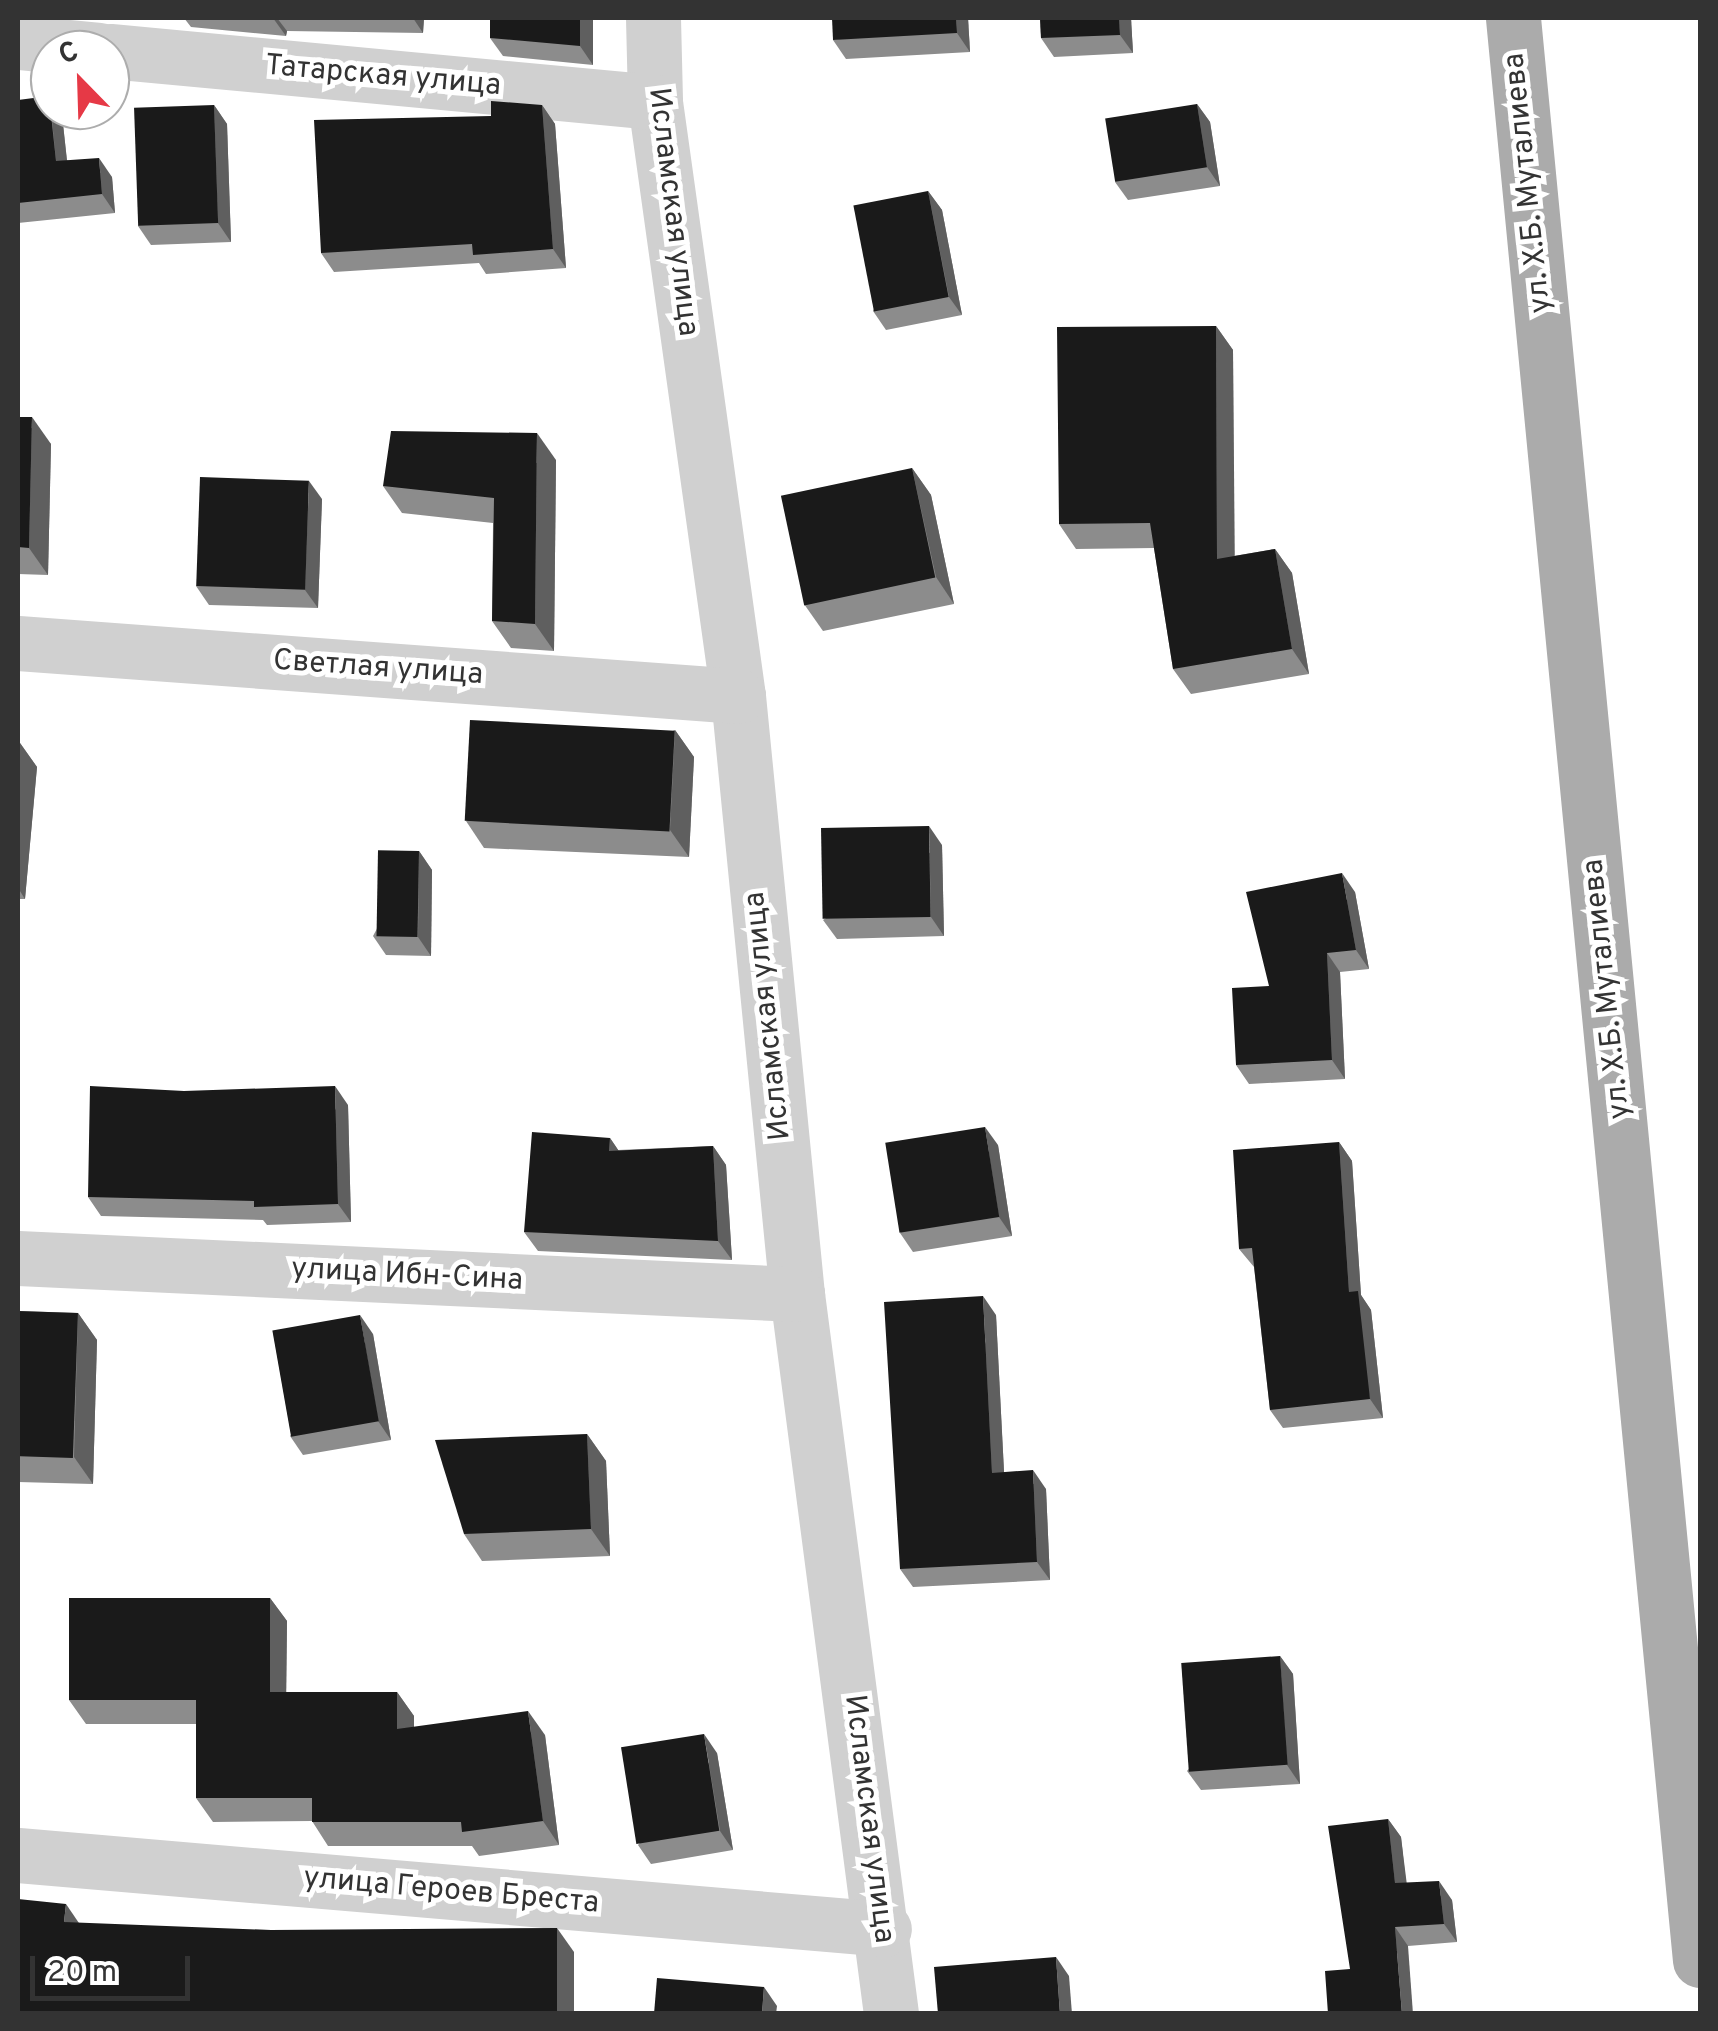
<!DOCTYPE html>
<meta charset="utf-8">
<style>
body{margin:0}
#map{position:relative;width:1718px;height:2031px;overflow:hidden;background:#fff;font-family:Overpass,sans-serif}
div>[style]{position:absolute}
.minor>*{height:55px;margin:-27.5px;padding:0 27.5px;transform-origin:27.5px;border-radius:27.5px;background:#d0d0d0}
.major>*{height:55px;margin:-27.5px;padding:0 27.5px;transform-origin:27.5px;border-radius:27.5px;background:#ababab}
.wall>*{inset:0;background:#8c8c8c}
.shaded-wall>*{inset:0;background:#5f5f5f}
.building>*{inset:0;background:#1a1a1a;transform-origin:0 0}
span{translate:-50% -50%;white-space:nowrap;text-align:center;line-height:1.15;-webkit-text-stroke:10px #fff;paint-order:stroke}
.street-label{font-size:30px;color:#333}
.frame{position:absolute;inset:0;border:20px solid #333;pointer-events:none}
.north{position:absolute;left:30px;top:30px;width:100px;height:100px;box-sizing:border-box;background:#fff;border:2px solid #adadad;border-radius:50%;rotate:337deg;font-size:28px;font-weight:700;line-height:40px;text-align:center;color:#333}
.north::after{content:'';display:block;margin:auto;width:35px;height:45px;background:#e63946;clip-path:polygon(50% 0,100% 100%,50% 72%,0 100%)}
.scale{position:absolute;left:30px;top:1956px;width:160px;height:45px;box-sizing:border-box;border:5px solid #333;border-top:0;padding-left:12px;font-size:30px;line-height:35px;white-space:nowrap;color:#333;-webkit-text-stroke:8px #fff;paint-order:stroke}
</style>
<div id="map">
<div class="minor">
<i style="left:653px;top:18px;width:84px;rotate:88.6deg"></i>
<i style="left:655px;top:102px;width:600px;rotate:82.05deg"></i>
<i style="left:738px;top:696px;width:601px;rotate:84.37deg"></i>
<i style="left:797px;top:1294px;width:726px;rotate:82.56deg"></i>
<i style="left:18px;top:42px;width:81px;rotate:5.6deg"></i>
<i style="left:110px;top:51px;width:547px;rotate:5.35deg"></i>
<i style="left:18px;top:643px;width:722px;rotate:4.21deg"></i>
<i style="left:18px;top:1258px;width:780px;rotate:2.65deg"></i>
<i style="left:18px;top:1855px;width:869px;rotate:4.88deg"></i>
</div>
<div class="major">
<i style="left:1513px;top:18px;width:1951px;rotate:84.5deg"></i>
</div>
<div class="wall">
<i style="clip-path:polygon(184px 18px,424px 18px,423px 33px,287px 31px,286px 36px,191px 27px)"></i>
<i style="clip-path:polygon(490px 18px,593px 18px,593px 65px,503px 56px,490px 38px)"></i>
<i style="clip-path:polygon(968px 18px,970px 52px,846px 59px,833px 40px)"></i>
<i style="clip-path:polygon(1040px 18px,1131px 18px,1133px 53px,1054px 57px,1041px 38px)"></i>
<i style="clip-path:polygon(18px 100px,62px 115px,67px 160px,112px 177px,115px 213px,18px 223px)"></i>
<i style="clip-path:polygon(1197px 104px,1210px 122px,1220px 186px,1128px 200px,1115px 182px)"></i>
<i style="clip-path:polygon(214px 105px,227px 124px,231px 242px,151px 245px,138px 226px)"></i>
<i style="clip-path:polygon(542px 105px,555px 124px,566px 268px,486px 274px,479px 263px,334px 272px,321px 253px,491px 116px)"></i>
<i style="clip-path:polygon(928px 191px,942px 210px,962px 315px,886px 330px,873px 311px)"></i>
<i style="clip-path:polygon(1216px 326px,1233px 350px,1234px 556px,1275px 549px,1292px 573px,1309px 674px,1191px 694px,1173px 669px,1154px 548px,1076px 549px,1059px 524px)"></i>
<i style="clip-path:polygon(18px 417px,51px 444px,48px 575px,18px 574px)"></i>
<i style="clip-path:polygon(556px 460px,554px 651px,511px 648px,492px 621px,493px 523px,402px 513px,383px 486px)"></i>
<i style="clip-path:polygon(912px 468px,931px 495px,954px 604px,823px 631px,804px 604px)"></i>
<i style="clip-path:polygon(322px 499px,318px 608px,209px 605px,196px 586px)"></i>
<i style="clip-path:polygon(675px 730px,694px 757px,689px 857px,484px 848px,466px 821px)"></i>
<i style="clip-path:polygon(20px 743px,37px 767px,25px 899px,18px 899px,18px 744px)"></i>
<i style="clip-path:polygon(942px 845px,944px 936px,837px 939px,823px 920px)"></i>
<i style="clip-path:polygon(419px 851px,432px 870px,431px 956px,386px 955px,373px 936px)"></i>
<i style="clip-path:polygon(1355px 892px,1369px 969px,1340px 972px,1345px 1079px,1249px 1084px,1236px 1065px,1269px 986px)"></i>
<i style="clip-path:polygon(348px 1105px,351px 1222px,267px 1225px,263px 1220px,101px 1216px,88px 1197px)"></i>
<i style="clip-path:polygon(610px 1138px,618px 1150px,713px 1146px,726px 1165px,732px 1260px,538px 1251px,524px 1232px)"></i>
<i style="clip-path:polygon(1339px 1142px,1352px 1161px,1361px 1295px,1371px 1310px,1383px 1418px,1283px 1428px,1270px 1410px,1254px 1267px,1239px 1249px)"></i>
<i style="clip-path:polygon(998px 1145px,1012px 1236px,913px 1252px,900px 1233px)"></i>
<i style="clip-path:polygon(18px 1311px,78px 1313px,97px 1340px,93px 1484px,18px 1482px)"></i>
<i style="clip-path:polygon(996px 1315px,1004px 1472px,1046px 1489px,1050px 1580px,913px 1587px,900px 1569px)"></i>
<i style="clip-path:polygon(373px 1334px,391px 1440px,303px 1455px,290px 1436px)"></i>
<i style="clip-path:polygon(587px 1434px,606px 1461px,610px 1556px,482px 1561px,464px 1534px)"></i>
<i style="clip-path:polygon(270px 1598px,287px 1621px,286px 1692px,397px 1692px,414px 1716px,414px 1727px,545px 1735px,559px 1845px,479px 1856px,472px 1846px,328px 1846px,312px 1821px,213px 1822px,196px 1798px,196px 1724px,86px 1724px,69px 1700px)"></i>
<i style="clip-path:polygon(1280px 1656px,1293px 1674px,1300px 1784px,1201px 1790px,1187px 1771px)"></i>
<i style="clip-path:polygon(717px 1753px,733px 1850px,651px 1864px,638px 1845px)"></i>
<i style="clip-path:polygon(1388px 1819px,1401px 1837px,1406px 1883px,1452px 1900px,1457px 1942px,1408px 1946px,1350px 1969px)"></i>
</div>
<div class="shaded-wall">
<i style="clip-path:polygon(273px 18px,277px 18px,287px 31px,286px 36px)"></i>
<i style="clip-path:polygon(413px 18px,424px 18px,423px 33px)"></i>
<i style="clip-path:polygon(580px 18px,593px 18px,593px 65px,580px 46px)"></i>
<i style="clip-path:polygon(956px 18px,968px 18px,970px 52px,957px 33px)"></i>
<i style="clip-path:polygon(1119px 18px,1131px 18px,1133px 53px,1120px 35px)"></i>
<i style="clip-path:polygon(1197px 104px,1210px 122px,1220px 186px,1207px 167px)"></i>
<i style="clip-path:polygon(214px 105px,227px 124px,231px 242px,218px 223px)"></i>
<i style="clip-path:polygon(542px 105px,555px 124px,566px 268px,553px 249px)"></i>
<i style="clip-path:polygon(51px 110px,59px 110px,62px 115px,69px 180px,56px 161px)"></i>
<i style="clip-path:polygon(99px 158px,112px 177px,115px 213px,102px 194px)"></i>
<i style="clip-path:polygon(928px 191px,942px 210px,962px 315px,949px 297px)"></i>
<i style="clip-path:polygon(1216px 326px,1233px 350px,1235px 583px,1217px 559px)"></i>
<i style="clip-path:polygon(32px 417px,51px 444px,48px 575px,29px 548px)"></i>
<i style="clip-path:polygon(537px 433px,556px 460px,554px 651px,535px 624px)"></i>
<i style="clip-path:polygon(912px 468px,931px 495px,954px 604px,936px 577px)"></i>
<i style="clip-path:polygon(309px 481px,322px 499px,318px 608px,305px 590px)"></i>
<i style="clip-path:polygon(1275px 549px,1292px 573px,1309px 674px,1292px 649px)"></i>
<i style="clip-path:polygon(675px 730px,694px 757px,689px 857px,670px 830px)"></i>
<i style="clip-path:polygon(20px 743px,37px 767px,25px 899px,18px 888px,18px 772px)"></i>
<i style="clip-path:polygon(929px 826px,942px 845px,944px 936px,931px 917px)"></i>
<i style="clip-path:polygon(419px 851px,432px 870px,431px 956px,418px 937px)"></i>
<i style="clip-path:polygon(1342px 873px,1355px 892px,1369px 969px,1356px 950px)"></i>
<i style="clip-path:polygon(1327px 953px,1340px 972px,1345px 1079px,1332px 1060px)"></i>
<i style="clip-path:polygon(335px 1086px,348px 1105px,351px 1222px,338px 1204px)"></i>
<i style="clip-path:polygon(985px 1127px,998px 1145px,1012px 1236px,999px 1217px)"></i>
<i style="clip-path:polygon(610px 1138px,623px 1157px,609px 1151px)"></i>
<i style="clip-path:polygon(1339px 1142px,1352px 1161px,1361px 1295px,1371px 1310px,1383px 1418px,1370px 1399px,1349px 1292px)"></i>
<i style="clip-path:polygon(713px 1146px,726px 1165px,732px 1260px,718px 1241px)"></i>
<i style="clip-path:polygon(983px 1296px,996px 1315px,1005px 1491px,992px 1473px)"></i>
<i style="clip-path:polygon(78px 1313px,97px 1340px,93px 1484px,74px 1457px)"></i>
<i style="clip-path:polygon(360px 1315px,373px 1334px,391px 1440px,378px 1421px)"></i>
<i style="clip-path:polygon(587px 1434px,606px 1461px,610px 1556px,591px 1529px)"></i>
<i style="clip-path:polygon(1033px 1470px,1046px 1489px,1050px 1580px,1037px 1562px)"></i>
<i style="clip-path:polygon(270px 1598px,287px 1621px,286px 1715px,270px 1692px)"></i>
<i style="clip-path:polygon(1280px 1656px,1293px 1674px,1300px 1784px,1287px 1765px)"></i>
<i style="clip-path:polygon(397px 1692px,414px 1716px,414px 1753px,397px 1729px)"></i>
<i style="clip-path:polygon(528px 1711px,545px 1735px,559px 1845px,543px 1821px)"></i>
<i style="clip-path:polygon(704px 1734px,717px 1753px,733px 1850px,720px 1831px)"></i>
<i style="clip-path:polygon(1388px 1819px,1401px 1837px,1409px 1902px,1395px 1883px)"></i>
<i style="clip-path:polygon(1439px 1881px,1452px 1900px,1457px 1942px,1444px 1924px)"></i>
<i style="clip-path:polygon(66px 1904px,83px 1929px,64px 1922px)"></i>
<i style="clip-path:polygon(1395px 1927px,1408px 1946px,1413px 2014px,1402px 2014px)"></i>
<i style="clip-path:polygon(557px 1928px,574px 1952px,574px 2014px,557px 2014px)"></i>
<i style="clip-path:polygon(1056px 1957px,1069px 1976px,1072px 2014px,1060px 2014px)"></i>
<i style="clip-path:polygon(764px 1987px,777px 2006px,776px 2014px,762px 2014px)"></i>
</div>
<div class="building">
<i style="clip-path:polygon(490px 18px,580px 18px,580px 46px,490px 38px)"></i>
<i style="clip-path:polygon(832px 18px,956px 18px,957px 33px,833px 40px)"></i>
<i style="clip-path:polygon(1040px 18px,1119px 18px,1120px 35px,1041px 38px)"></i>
<i style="clip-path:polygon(49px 96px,56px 161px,99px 158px,102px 194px,18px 203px,18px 100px)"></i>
<i style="clip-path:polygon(491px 101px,542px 105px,553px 249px,473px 255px,472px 244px,321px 253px,314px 120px,491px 116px)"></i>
<i style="left:1197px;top:104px;width:64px;height:93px;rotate:81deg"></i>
<i style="left:214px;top:105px;width:118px;height:80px;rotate:88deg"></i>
<i style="left:928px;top:191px;width:108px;height:76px;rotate:79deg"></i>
<i style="clip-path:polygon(1216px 326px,1217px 559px,1275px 549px,1292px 649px,1173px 669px,1150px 523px,1059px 524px,1057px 327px)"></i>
<i style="clip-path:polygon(18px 417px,32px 417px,29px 548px,18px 547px)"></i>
<i style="clip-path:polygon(391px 431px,537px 433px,535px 624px,492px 621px,494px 498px,383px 486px)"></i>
<i style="left:912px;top:468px;width:112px;height:134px;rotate:78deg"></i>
<i style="left:200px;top:477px;width:109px;height:109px;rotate:2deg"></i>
<i style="left:470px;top:720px;width:205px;height:101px;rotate:3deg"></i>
<i style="clip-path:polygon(20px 743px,18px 772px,18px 744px)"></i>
<i style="left:929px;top:826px;width:91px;height:108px;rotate:89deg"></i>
<i style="left:419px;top:851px;width:86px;height:41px;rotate:91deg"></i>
<i style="clip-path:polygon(1342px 873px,1356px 950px,1327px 953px,1332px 1060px,1236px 1065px,1232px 988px,1269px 986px,1246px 892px)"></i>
<i style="clip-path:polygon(90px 1086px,184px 1091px,335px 1086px,338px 1204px,254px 1207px,254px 1201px,88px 1197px)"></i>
<i style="left:985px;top:1127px;width:91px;height:101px;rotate:81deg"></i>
<i style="clip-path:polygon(532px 1132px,610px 1138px,609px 1151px,713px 1146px,718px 1241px,524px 1232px)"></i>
<i style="clip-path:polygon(1339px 1142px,1349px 1292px,1358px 1291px,1370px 1399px,1270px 1410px,1252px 1248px,1239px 1249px,1233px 1150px)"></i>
<i style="clip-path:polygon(983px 1296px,992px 1473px,1033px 1470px,1037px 1562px,900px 1569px,884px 1302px)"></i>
<i style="left:18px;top:1311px;width:60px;height:145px;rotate:2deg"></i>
<i style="left:360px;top:1315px;width:108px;height:89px;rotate:80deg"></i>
<i style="clip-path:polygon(587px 1434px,591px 1529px,464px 1534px,435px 1440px)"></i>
<i style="clip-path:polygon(69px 1598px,270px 1598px,270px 1692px,397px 1692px,397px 1729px,528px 1711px,543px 1821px,462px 1832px,461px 1822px,312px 1822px,312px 1798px,196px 1798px,196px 1700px,69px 1700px)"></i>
<i style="left:1280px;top:1656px;width:109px;height:99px;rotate:86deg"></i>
<i style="left:704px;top:1734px;width:98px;height:84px;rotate:81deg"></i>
<i style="clip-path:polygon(1388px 1819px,1395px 1883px,1439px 1881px,1444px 1924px,1395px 1927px,1402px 2014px,1328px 2014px,1325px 1971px,1350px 1969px,1328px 1826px)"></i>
<i style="clip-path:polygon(18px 1899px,66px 1904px,64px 1922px,271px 1930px,557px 1928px,557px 2014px,18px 2014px)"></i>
<i style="clip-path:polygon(1056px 1957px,1060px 2014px,938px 2014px,934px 1967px)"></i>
<i style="clip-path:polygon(657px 1978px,764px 1987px,762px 2014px,654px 2014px)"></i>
</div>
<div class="street-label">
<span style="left:383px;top:77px;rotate:5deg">Татарская улица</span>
<span style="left:1529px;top:183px;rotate:-96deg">ул. Х.Б. Муталиева</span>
<span style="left:672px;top:212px;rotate:83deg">Исламская улица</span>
<span style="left:378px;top:669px;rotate:4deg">Светлая улица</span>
<span style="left:1608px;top:989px;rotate:-96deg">ул. Х.Б. Муталиева</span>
<span style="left:769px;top:1016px;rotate:-96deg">Исламская улица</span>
<span style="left:407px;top:1276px;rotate:3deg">улица Ибн-Сина</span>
<span style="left:868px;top:1819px;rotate:83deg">Исламская улица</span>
<span style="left:451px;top:1892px;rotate:5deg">улица Героев Бреста</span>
</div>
<div class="frame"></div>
<div class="north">С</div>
<div class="scale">20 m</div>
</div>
